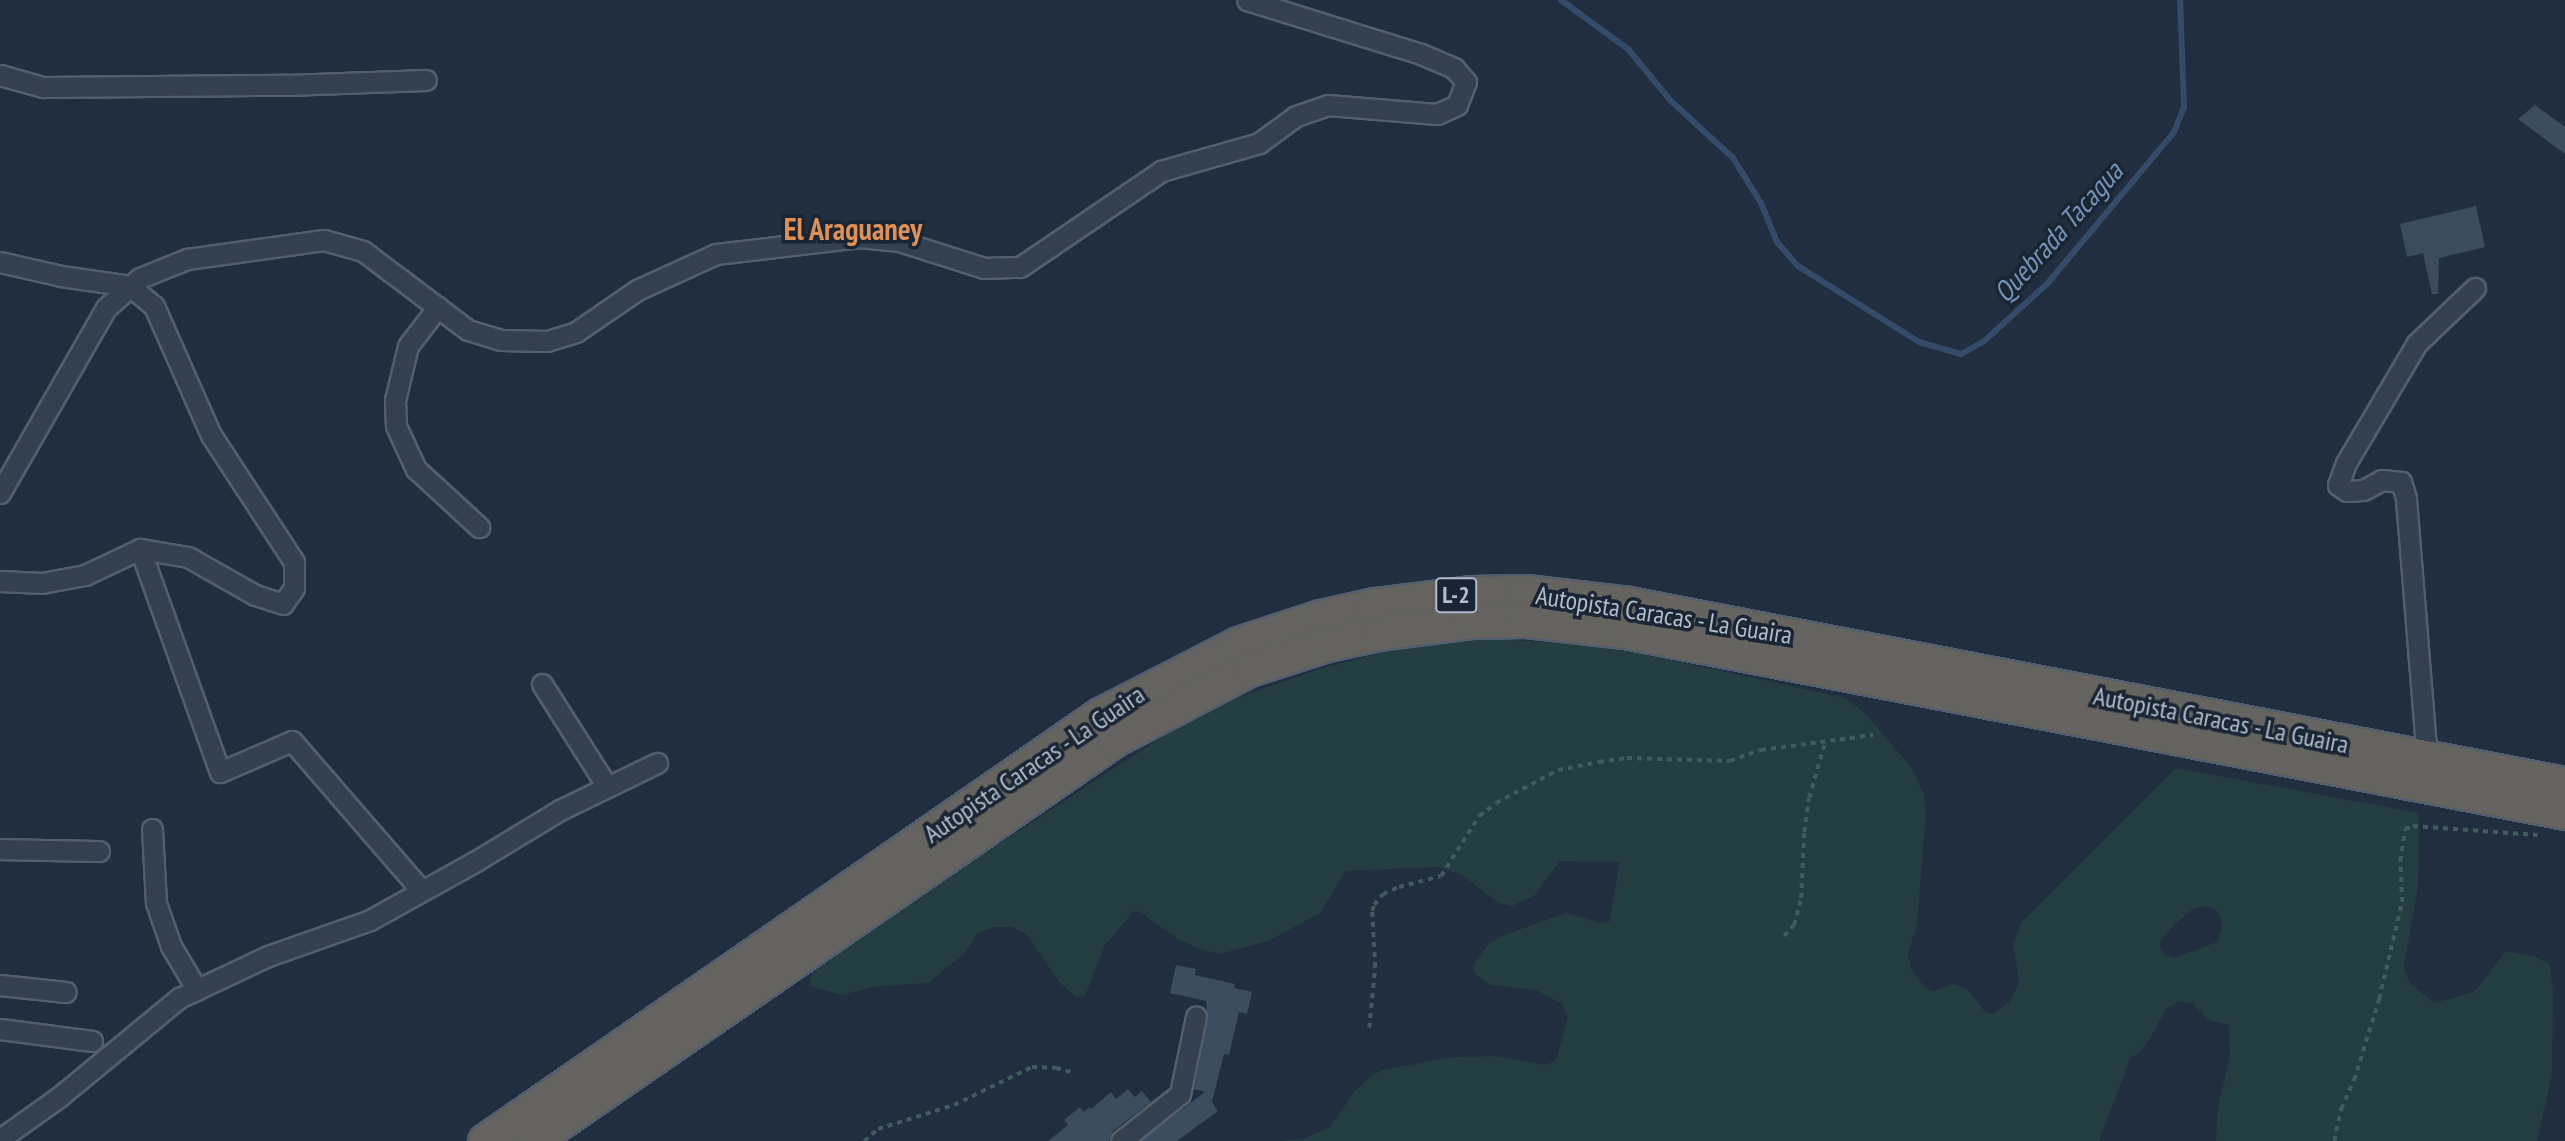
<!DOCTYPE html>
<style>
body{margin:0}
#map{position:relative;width:2565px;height:1141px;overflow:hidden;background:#212e3f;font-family:"PT Sans Narrow",sans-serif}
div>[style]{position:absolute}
.green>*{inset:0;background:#233d40}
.stream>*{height:6px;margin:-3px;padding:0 3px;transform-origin:3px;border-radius:3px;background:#334a68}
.building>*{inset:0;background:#3c4c5f}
.path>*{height:3.5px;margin-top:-1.75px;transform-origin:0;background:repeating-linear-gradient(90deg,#415a5d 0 5px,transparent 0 10px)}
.roads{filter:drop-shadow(2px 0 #535e6d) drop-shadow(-2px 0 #535e6d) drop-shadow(0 2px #535e6d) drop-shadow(0 -2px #535e6d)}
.minor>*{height:19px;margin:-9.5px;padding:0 9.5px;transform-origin:9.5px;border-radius:9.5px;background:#35404f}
.trunk>*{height:33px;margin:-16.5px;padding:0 16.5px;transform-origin:16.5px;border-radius:16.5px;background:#646360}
span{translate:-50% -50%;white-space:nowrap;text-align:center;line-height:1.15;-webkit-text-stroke:7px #1a2534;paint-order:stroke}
.shield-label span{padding:2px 5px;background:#1a2534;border:2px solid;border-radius:5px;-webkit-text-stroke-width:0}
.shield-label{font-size:24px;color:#b1bbca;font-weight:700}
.street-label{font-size:26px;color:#b1bbca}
.water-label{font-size:28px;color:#7592b5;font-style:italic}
.quarter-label{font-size:30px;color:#df9057;font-weight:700}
</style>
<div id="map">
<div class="green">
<i style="clip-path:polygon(evenodd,1492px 638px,1618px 648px,1845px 698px,1864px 712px,1912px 768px,1924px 795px,1926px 813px,1917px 925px,1908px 953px,1911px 968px,1925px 988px,1934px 991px,1953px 984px,1959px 986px,1970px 992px,1985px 1012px,1993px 1014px,2010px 1001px,2017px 988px,2019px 980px,2013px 944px,2021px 923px,2176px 768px,2419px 813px,2418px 886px,2404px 967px,2410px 983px,2434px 1003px,2474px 992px,2506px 951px,2537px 957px,2550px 965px,2553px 991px,2552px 1075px,2537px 1141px,2216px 1141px,2217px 1115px,2230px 1054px,2229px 1025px,2209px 1020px,2192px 1003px,2179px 1001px,2166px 1009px,2149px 1040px,2139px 1053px,2131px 1057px,2099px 1141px,1279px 1141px,1302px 1139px,1329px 1128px,1356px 1090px,1373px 1074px,1386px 1069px,1454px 1057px,1495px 1056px,1545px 1065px,1553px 1062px,1557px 1057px,1568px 1016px,1562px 1004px,1536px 990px,1490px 985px,1476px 975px,1473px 969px,1474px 963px,1489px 943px,1504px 935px,1566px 913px,1600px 923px,1609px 922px,1620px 862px,1560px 861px,1535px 895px,1512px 906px,1499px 903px,1462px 875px,1439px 867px,1346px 871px,1320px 913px,1268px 941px,1220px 954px,1200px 949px,1178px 939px,1140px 912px,1134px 911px,1105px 945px,1085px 996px,1076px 997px,1061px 984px,1026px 934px,1012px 927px,995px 927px,978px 933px,965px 953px,928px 983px,872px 987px,842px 995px,809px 986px,812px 972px,939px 883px,1168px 733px,1219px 704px,1322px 668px,1388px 651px,1447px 641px,1492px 638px,2209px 906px,2215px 909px,2221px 918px,2222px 928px,2217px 942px,2175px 958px,2165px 955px,2160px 946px,2162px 939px,2175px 924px,2193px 909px,2209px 906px)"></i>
</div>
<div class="stream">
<i style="left:1561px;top:0;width:83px;rotate:36.2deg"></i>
<i style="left:1628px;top:49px;width:66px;rotate:50.5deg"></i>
<i style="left:1670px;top:100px;width:86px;rotate:42.6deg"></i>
<i style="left:1733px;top:158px;width:53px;rotate:58.1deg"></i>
<i style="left:1761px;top:203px;width:42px;rotate:67.7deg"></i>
<i style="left:1777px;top:242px;width:32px;rotate:49deg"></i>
<i style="left:1798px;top:266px;width:143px;rotate:32.1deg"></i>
<i style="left:1919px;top:342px;width:44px;rotate:15.9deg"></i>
<i style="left:1961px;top:354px;width:25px;rotate:-29deg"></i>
<i style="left:1983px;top:342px;width:86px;rotate:-42.2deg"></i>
<i style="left:2047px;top:284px;width:198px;rotate:-50.1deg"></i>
<i style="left:2174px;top:132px;width:27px;rotate:-68deg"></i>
<i style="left:2184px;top:107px;width:107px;rotate:-92.1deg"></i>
</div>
<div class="building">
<i style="clip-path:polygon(2535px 105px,2565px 127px,2565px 154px,2518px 119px)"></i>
<i style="clip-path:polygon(2476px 206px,2485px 247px,2439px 258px,2438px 294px,2432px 294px,2423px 253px,2407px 257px,2400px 224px)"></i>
<i style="clip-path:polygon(1176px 965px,1196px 969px,1195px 975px,1235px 984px,1234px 988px,1252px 992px,1247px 1014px,1239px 1012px,1229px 1055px,1224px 1054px,1212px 1102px,1218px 1111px,1177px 1141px,1141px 1141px,1205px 1092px,1194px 1089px,1208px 1019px,1206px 1001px,1170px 993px)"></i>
<i style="clip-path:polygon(1128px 1089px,1135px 1097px,1142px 1091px,1151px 1102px,1113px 1131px,1109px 1141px,1048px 1141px,1068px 1125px,1064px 1120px,1080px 1107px,1084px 1112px,1089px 1107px,1091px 1109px,1111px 1092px,1116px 1099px)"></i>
</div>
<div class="path">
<i style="left:1784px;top:936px;width:15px;rotate:-48deg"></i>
<i style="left:1794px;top:925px;width:28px;rotate:-75deg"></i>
<i style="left:1801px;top:898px;width:66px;rotate:-87.4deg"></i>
<i style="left:1804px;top:832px;width:34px;rotate:-82deg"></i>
<i style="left:1809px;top:798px;width:58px;rotate:-74.1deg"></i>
<i style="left:1369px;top:1028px;width:61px;rotate:-84.4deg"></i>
<i style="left:1375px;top:967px;width:56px;rotate:-93.1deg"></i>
<i style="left:1372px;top:911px;width:6px;rotate:-72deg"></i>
<i style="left:1374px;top:905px;width:14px;rotate:-51deg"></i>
<i style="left:1383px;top:894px;width:17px;rotate:-24deg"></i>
<i style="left:1399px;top:887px;width:43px;rotate:-14.7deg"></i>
<i style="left:1441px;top:876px;width:71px;rotate:-57.7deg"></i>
<i style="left:1479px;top:816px;width:21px;rotate:-37deg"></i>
<i style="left:1496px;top:803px;width:70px;rotate:-28deg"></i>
<i style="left:1558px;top:770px;width:42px;rotate:-11deg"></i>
<i style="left:1599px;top:762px;width:28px;rotate:-8deg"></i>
<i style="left:1627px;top:758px;width:103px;rotate:1.7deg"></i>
<i style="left:1730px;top:761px;width:33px;rotate:-20deg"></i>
<i style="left:1761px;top:750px;width:113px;rotate:-7.6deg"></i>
<i style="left:864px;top:1141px;width:18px;rotate:-41deg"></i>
<i style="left:878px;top:1129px;width:80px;rotate:-17.5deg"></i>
<i style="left:954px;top:1105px;width:87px;rotate:-26deg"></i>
<i style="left:1032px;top:1067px;width:24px;rotate:2deg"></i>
<i style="left:1056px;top:1068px;width:20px;rotate:15deg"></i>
<i style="left:2334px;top:1141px;width:33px;rotate:-78deg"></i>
<i style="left:2341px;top:1109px;width:32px;rotate:-66deg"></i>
<i style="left:2354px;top:1080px;width:85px;rotate:-72.8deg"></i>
<i style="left:2379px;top:999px;width:100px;rotate:-76.7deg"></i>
<i style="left:2402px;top:902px;width:41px;rotate:-92.8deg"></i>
<i style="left:2400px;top:861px;width:32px;rotate:-81deg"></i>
<i style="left:2405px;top:829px;width:9px;rotate:-21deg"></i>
<i style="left:2413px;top:826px;width:125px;rotate:4.1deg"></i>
</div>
<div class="roads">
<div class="minor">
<i style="left:0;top:75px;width:45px;rotate:15.6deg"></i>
<i style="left:43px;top:87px;width:244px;rotate:-0.5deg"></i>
<i style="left:287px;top:85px;width:139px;rotate:-2.1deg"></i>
<i style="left:0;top:262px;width:63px;rotate:12.9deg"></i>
<i style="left:61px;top:276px;width:70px;rotate:8.2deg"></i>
<i style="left:130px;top:286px;width:31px;rotate:40deg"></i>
<i style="left:154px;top:306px;width:141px;rotate:66.2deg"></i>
<i style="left:211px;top:435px;width:152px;rotate:56.8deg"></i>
<i style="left:294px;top:562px;width:26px;rotate:90deg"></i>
<i style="left:294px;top:588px;width:19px;rotate:125deg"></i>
<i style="left:283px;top:604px;width:29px;rotate:-162deg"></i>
<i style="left:255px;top:595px;width:77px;rotate:-150.4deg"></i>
<i style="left:188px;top:557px;width:49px;rotate:-170.5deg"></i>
<i style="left:140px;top:549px;width:61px;rotate:154.7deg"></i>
<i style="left:85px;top:575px;width:44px;rotate:169.5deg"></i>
<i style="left:42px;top:583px;width:42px;rotate:-177.3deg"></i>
<i style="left:438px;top:307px;width:49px;rotate:127.6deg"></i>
<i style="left:408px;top:346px;width:56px;rotate:103.5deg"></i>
<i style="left:395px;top:400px;width:26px;rotate:88deg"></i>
<i style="left:396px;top:426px;width:47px;rotate:65.1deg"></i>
<i style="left:416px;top:469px;width:86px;rotate:42.6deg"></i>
<i style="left:0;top:493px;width:213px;rotate:-60.2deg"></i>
<i style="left:106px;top:308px;width:45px;rotate:-41.4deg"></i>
<i style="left:140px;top:278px;width:51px;rotate:-22deg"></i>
<i style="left:187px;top:259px;width:138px;rotate:-7.9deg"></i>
<i style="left:324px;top:240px;width:41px;rotate:15.8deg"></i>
<i style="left:363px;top:251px;width:131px;rotate:37deg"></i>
<i style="left:468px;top:330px;width:34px;rotate:17deg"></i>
<i style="left:500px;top:340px;width:47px;rotate:1.2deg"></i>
<i style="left:547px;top:341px;width:30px;rotate:-17deg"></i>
<i style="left:576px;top:332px;width:74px;rotate:-34.5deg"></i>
<i style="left:637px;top:290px;width:87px;rotate:-24.5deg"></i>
<i style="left:716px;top:254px;width:145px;rotate:-6.7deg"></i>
<i style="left:860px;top:237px;width:39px;rotate:6deg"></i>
<i style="left:899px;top:241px;width:89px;rotate:17.6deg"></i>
<i style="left:984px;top:268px;width:36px;rotate:-2deg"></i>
<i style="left:1020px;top:267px;width:171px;rotate:-34.2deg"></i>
<i style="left:1161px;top:171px;width:102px;rotate:-15.9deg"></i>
<i style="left:1259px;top:143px;width:46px;rotate:-36.1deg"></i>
<i style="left:1296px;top:116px;width:34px;rotate:-19deg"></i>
<i style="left:1328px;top:105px;width:109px;rotate:4.7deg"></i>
<i style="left:1437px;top:114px;width:22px;rotate:-24deg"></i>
<i style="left:1457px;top:105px;width:25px;rotate:-69deg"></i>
<i style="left:1466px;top:82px;width:18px;rotate:-131deg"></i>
<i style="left:1454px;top:68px;width:36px;rotate:-157deg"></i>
<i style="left:1421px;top:54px;width:182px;rotate:-162.8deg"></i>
<i style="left:140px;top:549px;width:237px;rotate:70.3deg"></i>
<i style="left:220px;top:772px;width:78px;rotate:-23.3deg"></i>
<i style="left:292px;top:741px;width:198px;rotate:49.1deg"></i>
<i style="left:542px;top:684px;width:120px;rotate:57.6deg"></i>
<i style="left:2427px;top:760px;width:263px;rotate:-94.6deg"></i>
<i style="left:2406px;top:498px;width:17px;rotate:-107deg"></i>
<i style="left:2401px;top:482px;width:19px;rotate:-174deg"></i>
<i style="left:2382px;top:480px;width:21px;rotate:152deg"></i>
<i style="left:2363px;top:490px;width:16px;rotate:176deg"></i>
<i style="left:2347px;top:491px;width:11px;rotate:-146deg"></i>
<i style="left:2338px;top:485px;width:23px;rotate:-70deg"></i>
<i style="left:2346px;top:463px;width:139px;rotate:-59.4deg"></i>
<i style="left:2417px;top:343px;width:80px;rotate:-43.5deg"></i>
<i style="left:152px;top:829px;width:74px;rotate:86.9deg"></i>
<i style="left:156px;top:903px;width:46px;rotate:70.8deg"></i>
<i style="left:171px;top:946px;width:51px;rotate:59.4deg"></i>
<i style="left:0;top:849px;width:99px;rotate:1.2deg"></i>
<i style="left:0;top:985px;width:66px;rotate:6.1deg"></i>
<i style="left:0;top:1029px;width:93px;rotate:7.4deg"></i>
<i style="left:0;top:1139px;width:72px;rotate:-35.4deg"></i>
<i style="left:59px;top:1097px;width:156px;rotate:-39.5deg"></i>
<i style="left:179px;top:998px;width:98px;rotate:-25.3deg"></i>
<i style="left:268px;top:956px;width:108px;rotate:-19.4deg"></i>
<i style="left:370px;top:920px;width:121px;rotate:-29.1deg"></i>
<i style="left:476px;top:861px;width:98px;rotate:-31.3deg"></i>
<i style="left:560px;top:810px;width:108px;rotate:-25.9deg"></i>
<i style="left:1121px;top:1141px;width:75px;rotate:-38.5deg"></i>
<i style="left:1180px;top:1094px;width:79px;rotate:-78.3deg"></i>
</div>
<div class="trunk">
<i style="left:485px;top:1141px;width:748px;rotate:-34.71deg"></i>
<i style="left:1100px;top:715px;width:155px;rotate:-27.2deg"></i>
<i style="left:1238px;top:644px;width:86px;rotate:-18.2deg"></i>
<i style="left:1320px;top:617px;width:55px;rotate:-12.5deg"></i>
<i style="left:1374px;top:605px;width:97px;rotate:-7.1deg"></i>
<i style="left:1470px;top:593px;width:56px;rotate:-1deg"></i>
<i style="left:1526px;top:592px;width:104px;rotate:6.6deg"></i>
<i style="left:1629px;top:604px;width:953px;rotate:10.89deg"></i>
<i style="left:532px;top:1141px;width:708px;rotate:-34.59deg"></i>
<i style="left:1115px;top:739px;width:151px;rotate:-27.6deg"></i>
<i style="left:1249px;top:669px;width:82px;rotate:-17.8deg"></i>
<i style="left:1327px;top:644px;width:53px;rotate:-11.9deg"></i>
<i style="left:1379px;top:633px;width:93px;rotate:-7.4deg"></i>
<i style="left:1471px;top:621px;width:55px;rotate:-1deg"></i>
<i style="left:1526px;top:620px;width:99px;rotate:6.4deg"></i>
<i style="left:1624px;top:631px;width:958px;rotate:10.89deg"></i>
</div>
</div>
<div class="shield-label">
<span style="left:1456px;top:595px">L-2</span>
</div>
<div class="street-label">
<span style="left:1664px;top:615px;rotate:9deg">Autopista Caracas - La Guaira</span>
<span style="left:2221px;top:720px;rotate:11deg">Autopista Caracas - La Guaira</span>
<span style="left:1034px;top:764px;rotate:-34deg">Autopista Caracas - La Guaira</span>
</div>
<div class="water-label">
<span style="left:2058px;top:232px;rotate:-48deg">Quebrada Tacagua</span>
</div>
<div class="quarter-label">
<span style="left:853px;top:229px">El Araguaney</span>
</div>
</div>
